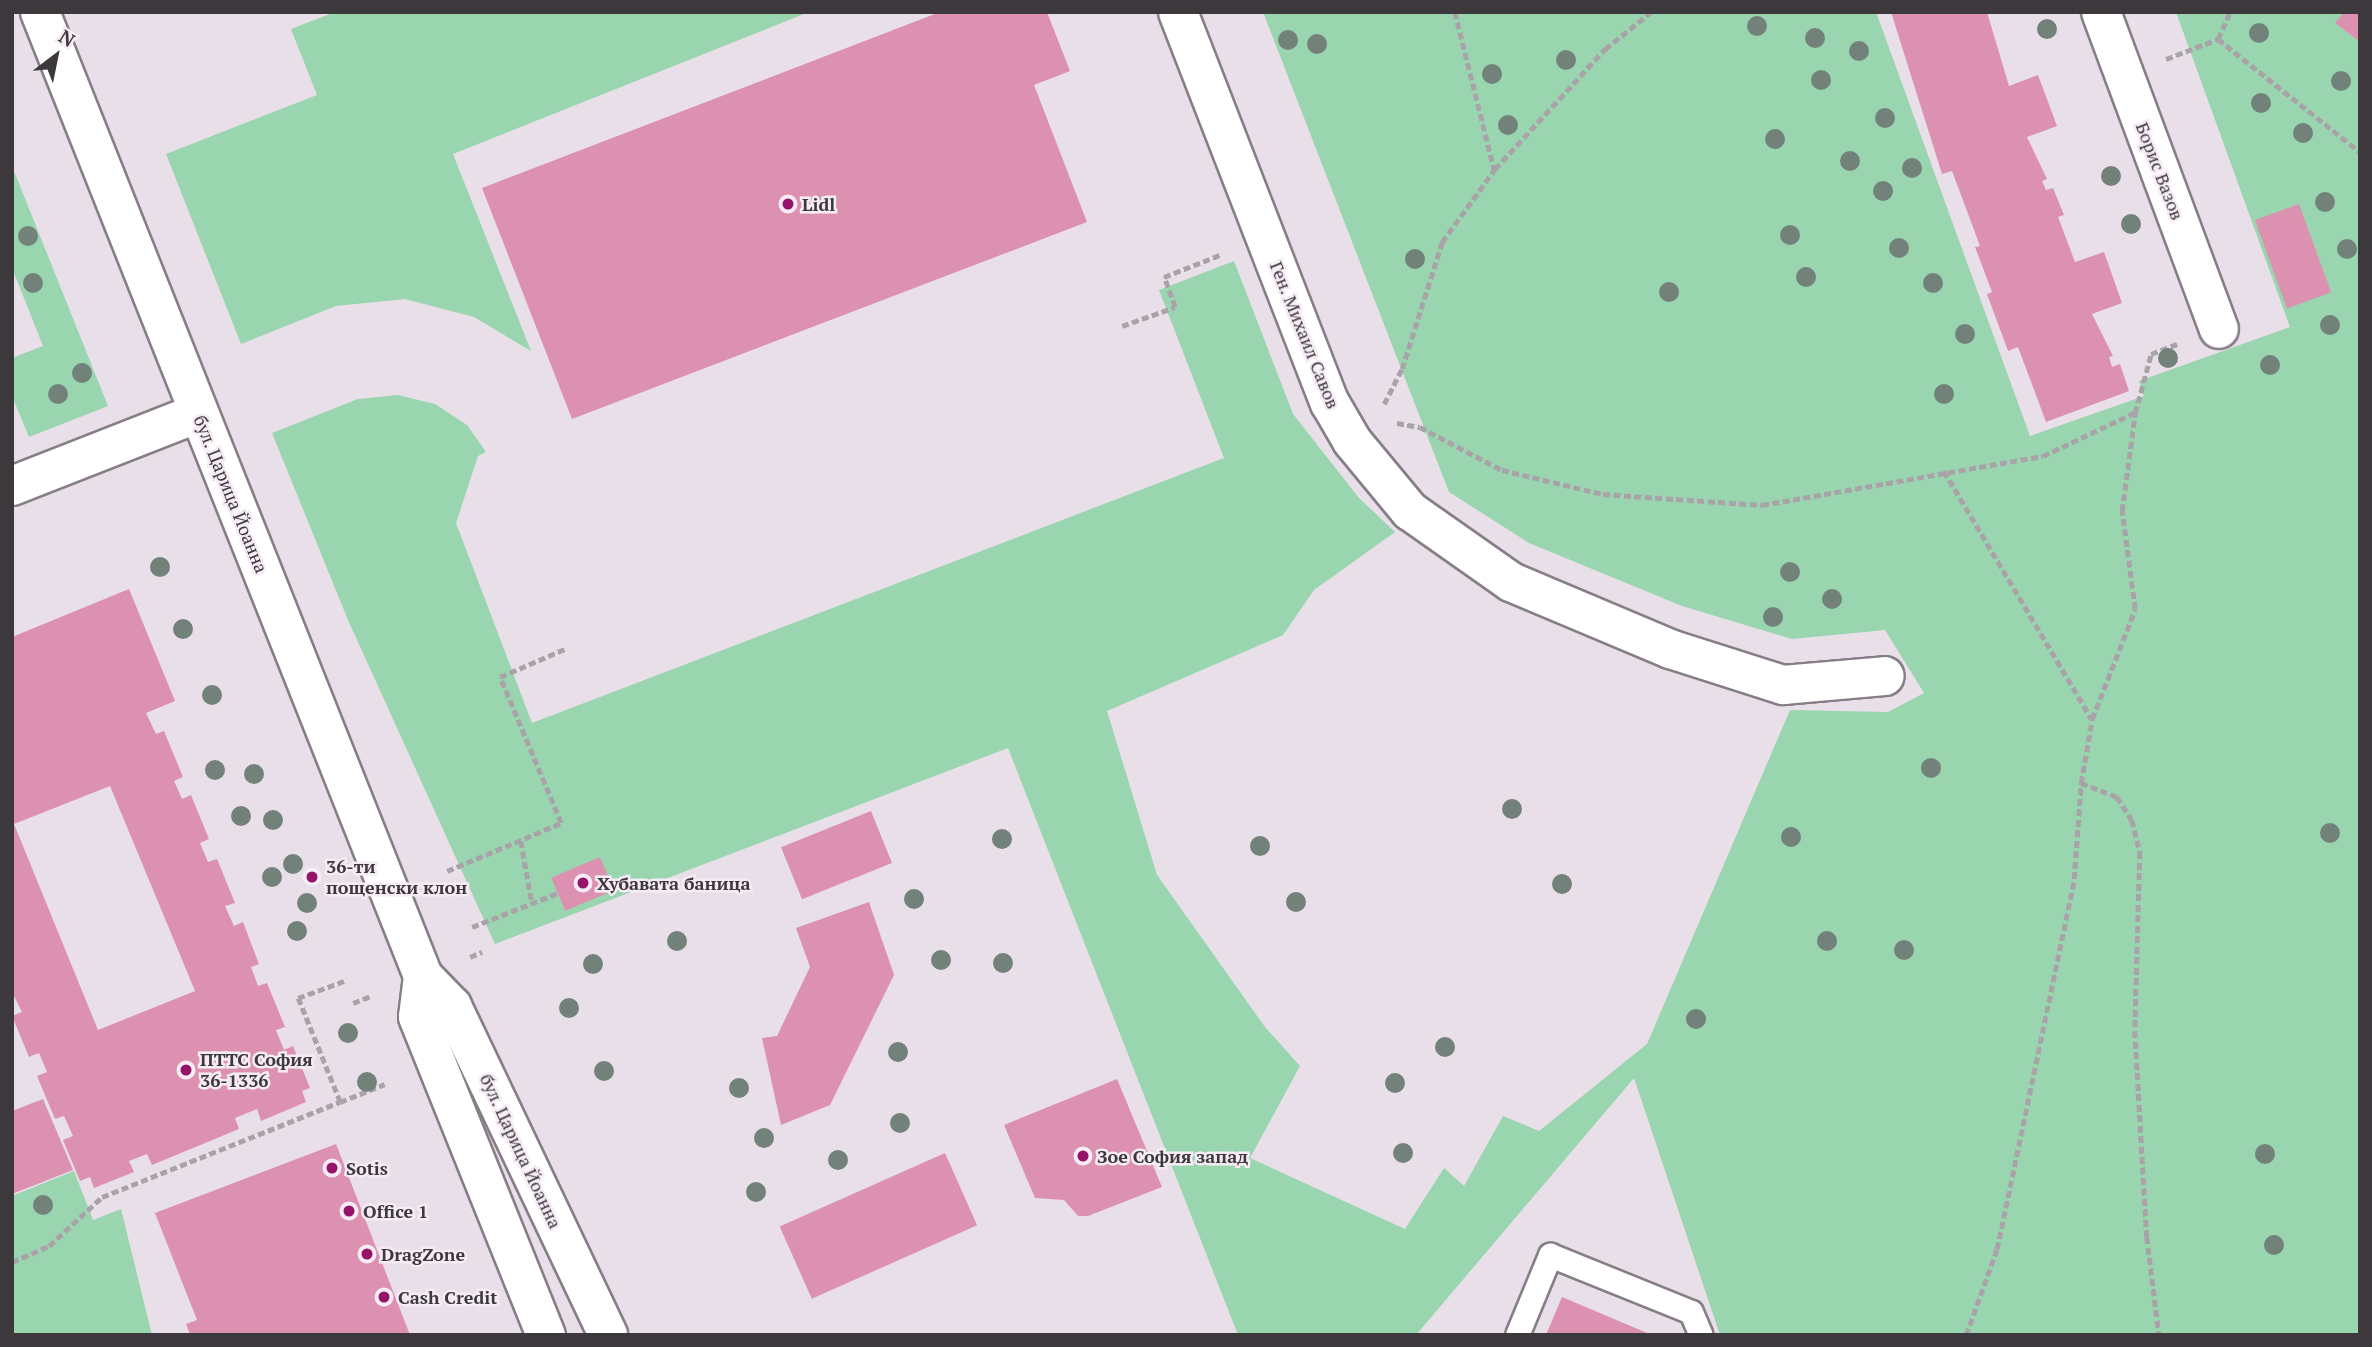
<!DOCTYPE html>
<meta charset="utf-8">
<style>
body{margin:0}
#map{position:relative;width:2372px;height:1347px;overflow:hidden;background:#e8dfe8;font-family:"PT Serif",serif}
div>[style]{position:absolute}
.green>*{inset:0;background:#99d5af}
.building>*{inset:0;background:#dd91b1;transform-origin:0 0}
.path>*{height:4.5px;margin-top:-2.25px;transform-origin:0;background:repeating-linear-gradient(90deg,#a9a2a9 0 7px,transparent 0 10.5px)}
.roads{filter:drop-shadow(2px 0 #867e86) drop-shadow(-2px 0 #867e86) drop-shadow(0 2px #867e86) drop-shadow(0 -2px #867e86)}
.service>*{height:23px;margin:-11.5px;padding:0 11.5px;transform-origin:11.5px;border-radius:11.5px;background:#fff}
.minor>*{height:38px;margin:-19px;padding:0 19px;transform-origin:19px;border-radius:19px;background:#fff}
.primary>*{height:38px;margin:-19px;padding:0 19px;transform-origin:19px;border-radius:19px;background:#fff}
.trees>*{width:20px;height:20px;margin:-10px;border-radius:50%;background:#73817b}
.dots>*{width:19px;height:19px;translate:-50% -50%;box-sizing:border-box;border:4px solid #f5ecf5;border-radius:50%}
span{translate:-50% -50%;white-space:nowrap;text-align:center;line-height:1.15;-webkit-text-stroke:5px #f5ecf5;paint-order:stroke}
.street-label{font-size:18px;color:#3c383c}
.poi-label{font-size:18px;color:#3c383c;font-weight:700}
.left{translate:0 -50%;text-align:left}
.frame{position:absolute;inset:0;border:14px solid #3c383c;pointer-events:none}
.north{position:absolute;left:21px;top:21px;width:70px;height:70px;-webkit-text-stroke:5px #f5ecf5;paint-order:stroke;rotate:32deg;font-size:19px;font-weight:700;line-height:28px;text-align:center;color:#3c383c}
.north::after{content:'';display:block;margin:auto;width:24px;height:32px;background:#3c383c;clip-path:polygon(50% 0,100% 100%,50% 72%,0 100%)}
</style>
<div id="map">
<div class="green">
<i style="clip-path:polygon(335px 12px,809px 12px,453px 154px,531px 351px,474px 317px,405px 299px,336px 306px,241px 344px,166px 154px,317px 95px,291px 29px)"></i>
<i style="clip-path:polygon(1263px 12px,1876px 12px,2030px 436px,2144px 396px,2139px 381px,2290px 327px,2176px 12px,2360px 12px,2360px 1335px,1720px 1335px,1634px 1078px,1416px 1335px,1238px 1335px,1008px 748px,495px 944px,348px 620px,272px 433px,358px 399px,398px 395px,435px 404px,467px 425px,486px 452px,478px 456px,456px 523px,532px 723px,1224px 458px,1159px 290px,1234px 261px,1293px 414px,1359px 498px,1395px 532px,1314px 590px,1283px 635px,1107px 711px,1157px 875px,1265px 1027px,1300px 1066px,1250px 1158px,1405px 1229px,1444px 1168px,1464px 1186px,1503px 1116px,1539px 1131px,1647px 1044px,1790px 710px,1888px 712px,1924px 693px,1885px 630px,1792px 639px,1682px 606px,1529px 543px,1449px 492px)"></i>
<i style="clip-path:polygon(12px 166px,108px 406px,29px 437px,12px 396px,12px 358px,43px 346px,12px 268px)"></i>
<i style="clip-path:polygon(74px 1171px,93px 1220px,121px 1209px,152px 1335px,12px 1335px,12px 1196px)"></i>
</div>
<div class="building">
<i style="clip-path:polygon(940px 12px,1047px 12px,1070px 71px,1034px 85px,1087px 222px,572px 419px,482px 188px)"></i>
<i style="clip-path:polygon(1891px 12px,1987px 12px,2009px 86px,2038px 75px,2057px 126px,2027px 137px,2047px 179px,2042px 181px,2046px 190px,2053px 188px,2064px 215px,2058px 217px,2075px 262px,2104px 252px,2122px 303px,2092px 314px,2113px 356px,2109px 357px,2112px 367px,2120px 364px,2129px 391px,2046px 422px,2018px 347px,2008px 351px,1987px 294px,1992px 292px,1975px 247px,1980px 246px,1952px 171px,1942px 174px)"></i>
<i style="clip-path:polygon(2344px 12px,2360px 12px,2360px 42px,2335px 23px)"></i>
<i style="left:2299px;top:204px;width:94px;height:47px;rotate:70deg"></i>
<i style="clip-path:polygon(evenodd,129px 589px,175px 701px,146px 713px,156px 734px,164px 731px,183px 777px,174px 781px,182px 799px,191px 795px,209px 839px,200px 843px,208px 862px,217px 859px,235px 903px,225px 906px,234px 926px,243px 922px,259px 964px,251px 967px,258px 986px,267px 983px,285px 1027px,276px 1030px,284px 1050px,293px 1046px,310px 1088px,302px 1091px,306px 1102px,261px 1121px,257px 1109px,235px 1118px,239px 1129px,152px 1165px,147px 1154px,129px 1161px,134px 1172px,94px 1188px,90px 1177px,80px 1181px,63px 1140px,73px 1136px,64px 1116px,55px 1119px,37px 1076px,47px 1072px,39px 1053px,29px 1057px,12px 1016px,22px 1012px,12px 992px,12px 637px,129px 589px,110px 786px,195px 991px,98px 1030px,14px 824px,110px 786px)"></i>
<i style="left:871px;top:811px;width:56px;height:97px;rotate:68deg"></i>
<i style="left:600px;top:857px;width:36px;height:53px;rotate:67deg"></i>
<i style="clip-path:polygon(869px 902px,894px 975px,830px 1105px,781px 1125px,762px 1038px,777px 1036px,810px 967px,796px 928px)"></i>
<i style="clip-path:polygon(1117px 1079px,1162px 1187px,1088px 1216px,1078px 1216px,1064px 1200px,1035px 1198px,1004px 1125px)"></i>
<i style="clip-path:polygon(43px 1099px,73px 1170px,12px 1194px,12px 1111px)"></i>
<i style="clip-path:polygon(336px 1144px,410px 1335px,190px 1335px,186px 1324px,197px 1320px,155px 1213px)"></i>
<i style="left:945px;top:1153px;width:79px;height:181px;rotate:66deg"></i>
<i style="clip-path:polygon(1562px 1297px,1652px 1335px,1546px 1335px)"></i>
</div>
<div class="path">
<i style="left:1455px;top:12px;width:162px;rotate:76deg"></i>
<i style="left:2218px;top:39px;width:30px;rotate:-66deg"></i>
<i style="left:2166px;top:59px;width:56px;rotate:-21deg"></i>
<i style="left:2218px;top:39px;width:181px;rotate:38.5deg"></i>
<i style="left:1122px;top:326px;width:56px;rotate:-19.7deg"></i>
<i style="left:1175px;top:307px;width:32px;rotate:-110deg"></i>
<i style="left:1164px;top:277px;width:62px;rotate:-21.6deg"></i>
<i style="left:1384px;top:404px;width:39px;rotate:-63deg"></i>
<i style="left:1402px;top:369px;width:133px;rotate:-72.5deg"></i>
<i style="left:1442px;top:242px;width:90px;rotate:-54deg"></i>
<i style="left:1495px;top:169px;width:163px;rotate:-47.5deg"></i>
<i style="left:1605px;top:49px;width:59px;rotate:-38.8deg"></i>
<i style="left:1397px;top:423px;width:23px;rotate:10deg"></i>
<i style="left:1420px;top:427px;width:93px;rotate:27.7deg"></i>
<i style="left:1502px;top:470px;width:104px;rotate:13.4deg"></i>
<i style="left:1603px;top:494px;width:159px;rotate:4deg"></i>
<i style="left:1762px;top:505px;width:285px;rotate:-9.9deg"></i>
<i style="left:2043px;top:456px;width:101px;rotate:-25.3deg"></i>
<i style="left:1944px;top:471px;width:289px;rotate:59.2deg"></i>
<i style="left:2081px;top:783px;width:39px;rotate:21deg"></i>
<i style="left:2117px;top:797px;width:27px;rotate:57deg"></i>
<i style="left:2132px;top:820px;width:33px;rotate:76deg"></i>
<i style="left:2140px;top:852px;width:179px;rotate:91.6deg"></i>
<i style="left:2135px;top:1031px;width:206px;rotate:86.7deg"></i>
<i style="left:2147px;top:1237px;width:99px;rotate:83deg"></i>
<i style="left:521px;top:841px;width:63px;rotate:79.9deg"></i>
<i style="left:447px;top:871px;width:124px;rotate:-22.8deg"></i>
<i style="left:561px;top:823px;width:158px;rotate:-112.7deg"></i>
<i style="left:500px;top:677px;width:73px;rotate:-23.4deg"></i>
<i style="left:472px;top:927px;width:92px;rotate:-21.6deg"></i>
<i style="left:470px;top:957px;width:13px;rotate:-23deg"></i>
<i style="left:353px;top:1003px;width:19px;rotate:-21deg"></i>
<i style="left:340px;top:1102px;width:48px;rotate:-21.8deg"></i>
<i style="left:12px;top:1262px;width:40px;rotate:-23.4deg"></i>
<i style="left:49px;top:1246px;width:72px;rotate:-42.8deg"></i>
<i style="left:102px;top:1197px;width:256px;rotate:-21.8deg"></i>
<i style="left:340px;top:1102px;width:112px;rotate:-112deg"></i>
<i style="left:298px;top:998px;width:49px;rotate:-20.3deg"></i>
<i style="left:1966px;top:1335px;width:91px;rotate:-70.2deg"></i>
<i style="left:1997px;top:1249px;width:378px;rotate:-78.2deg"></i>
<i style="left:2074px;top:879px;width:96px;rotate:-85.8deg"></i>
<i style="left:2081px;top:783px;width:65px;rotate:-80.2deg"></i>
<i style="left:2092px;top:719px;width:118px;rotate:-68.6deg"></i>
<i style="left:2135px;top:609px;width:99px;rotate:-97.6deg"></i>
<i style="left:2122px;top:511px;width:99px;rotate:-82.4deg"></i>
<i style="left:2135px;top:413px;width:61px;rotate:-74.8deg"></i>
<i style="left:2151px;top:354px;width:28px;rotate:-21deg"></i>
</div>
<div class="roads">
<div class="service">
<i style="left:1517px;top:1335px;width:87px;rotate:-67.6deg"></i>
<i style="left:1550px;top:1255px;width:152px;rotate:22deg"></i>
<i style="left:1691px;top:1312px;width:25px;rotate:67deg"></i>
</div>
<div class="minor">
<i style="left:1178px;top:12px;width:420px;rotate:68.8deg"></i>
<i style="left:1330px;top:403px;width:44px;rotate:59.9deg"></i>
<i style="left:1352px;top:441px;width:91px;rotate:50.4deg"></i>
<i style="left:1410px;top:511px;width:123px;rotate:35.1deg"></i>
<i style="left:1511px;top:582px;width:173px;rotate:22.8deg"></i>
<i style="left:1670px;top:649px;width:119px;rotate:17.7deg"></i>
<i style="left:1783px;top:685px;width:102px;rotate:-5deg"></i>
<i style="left:2101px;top:12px;width:338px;rotate:69.6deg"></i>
<i style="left:12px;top:486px;width:200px;rotate:-21.4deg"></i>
</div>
<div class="primary">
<i style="left:40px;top:12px;width:1037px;rotate:68.33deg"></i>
<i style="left:423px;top:976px;width:42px;rotate:46deg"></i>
<i style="left:452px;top:1006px;width:364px;rotate:64.6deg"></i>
<i style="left:423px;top:976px;width:41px;rotate:97deg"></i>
<i style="left:418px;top:1017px;width:343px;rotate:68.1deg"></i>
</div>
</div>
<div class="trees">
<i style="left:1757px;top:26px"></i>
<i style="left:2047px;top:29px"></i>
<i style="left:2259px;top:33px"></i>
<i style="left:1815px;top:38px"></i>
<i style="left:1288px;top:40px"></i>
<i style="left:1317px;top:44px"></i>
<i style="left:1859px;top:51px"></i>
<i style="left:1566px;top:60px"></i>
<i style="left:1492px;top:74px"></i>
<i style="left:1821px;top:80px"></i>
<i style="left:2341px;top:81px"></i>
<i style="left:2261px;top:103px"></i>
<i style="left:1885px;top:118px"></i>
<i style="left:1508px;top:125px"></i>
<i style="left:2303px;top:133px"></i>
<i style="left:1775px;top:139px"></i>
<i style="left:1850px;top:161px"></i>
<i style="left:1912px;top:168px"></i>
<i style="left:2111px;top:176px"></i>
<i style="left:1883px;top:191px"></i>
<i style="left:2325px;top:202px"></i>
<i style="left:2131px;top:224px"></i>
<i style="left:1790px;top:235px"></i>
<i style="left:28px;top:236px"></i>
<i style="left:1899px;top:248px"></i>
<i style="left:2347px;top:249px"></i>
<i style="left:1415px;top:259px"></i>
<i style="left:1806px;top:277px"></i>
<i style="left:33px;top:283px"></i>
<i style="left:1933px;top:283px"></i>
<i style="left:1669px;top:292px"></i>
<i style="left:2330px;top:325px"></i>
<i style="left:1965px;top:334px"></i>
<i style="left:2168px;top:358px"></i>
<i style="left:2270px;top:365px"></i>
<i style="left:82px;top:373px"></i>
<i style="left:58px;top:394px"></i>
<i style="left:1944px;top:394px"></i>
<i style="left:160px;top:567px"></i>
<i style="left:1790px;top:572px"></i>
<i style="left:1832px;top:599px"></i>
<i style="left:1773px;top:617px"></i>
<i style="left:183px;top:629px"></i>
<i style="left:212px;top:695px"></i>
<i style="left:1931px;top:768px"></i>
<i style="left:215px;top:770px"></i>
<i style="left:254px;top:774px"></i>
<i style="left:1512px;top:809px"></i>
<i style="left:241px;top:816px"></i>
<i style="left:273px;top:820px"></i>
<i style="left:2330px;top:833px"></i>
<i style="left:1791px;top:837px"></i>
<i style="left:1002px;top:839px"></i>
<i style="left:1260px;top:846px"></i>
<i style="left:293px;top:864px"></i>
<i style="left:272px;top:877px"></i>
<i style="left:1562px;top:884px"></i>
<i style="left:914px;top:899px"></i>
<i style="left:1296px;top:902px"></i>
<i style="left:307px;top:903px"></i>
<i style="left:297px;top:931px"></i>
<i style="left:677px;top:941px"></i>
<i style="left:1827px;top:941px"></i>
<i style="left:1904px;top:950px"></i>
<i style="left:941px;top:960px"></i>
<i style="left:1003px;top:963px"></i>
<i style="left:593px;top:964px"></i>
<i style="left:569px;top:1008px"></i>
<i style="left:1696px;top:1019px"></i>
<i style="left:348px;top:1033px"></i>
<i style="left:1445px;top:1047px"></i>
<i style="left:898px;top:1052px"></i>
<i style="left:604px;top:1071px"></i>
<i style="left:367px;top:1082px"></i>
<i style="left:1395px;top:1083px"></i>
<i style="left:739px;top:1088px"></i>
<i style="left:900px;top:1123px"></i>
<i style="left:764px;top:1138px"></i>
<i style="left:1403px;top:1153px"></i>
<i style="left:2265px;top:1154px"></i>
<i style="left:838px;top:1160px"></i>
<i style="left:756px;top:1192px"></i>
<i style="left:43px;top:1205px"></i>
<i style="left:2274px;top:1245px"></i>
</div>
<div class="dots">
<i style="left:788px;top:204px;background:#96136a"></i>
<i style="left:312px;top:877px;background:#96136a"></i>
<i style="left:583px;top:883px;background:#96136a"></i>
<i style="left:186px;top:1070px;background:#96136a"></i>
<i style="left:1083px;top:1156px;background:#96136a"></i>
<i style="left:332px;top:1168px;background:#96136a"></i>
<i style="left:349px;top:1211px;background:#96136a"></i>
<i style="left:367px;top:1254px;background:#96136a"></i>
<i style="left:384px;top:1297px;background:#96136a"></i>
</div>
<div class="street-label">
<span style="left:2160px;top:171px;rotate:69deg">Борис Вазов</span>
<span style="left:1305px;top:335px;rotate:68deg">Ген. Михаил Савов</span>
<span style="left:231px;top:494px;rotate:68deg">бул. Царица Йоанна</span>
<span style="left:521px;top:1151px;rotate:65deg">бул. Царица Йоанна</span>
</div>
<div class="poi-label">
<span class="left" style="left:802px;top:204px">Lidl</span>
<span class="left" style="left:326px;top:877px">36-ти<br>пощенски клон</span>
<span class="left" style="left:597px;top:883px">Хубавата баница</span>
<span class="left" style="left:200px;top:1070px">ПТТС София<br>36-1336</span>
<span class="left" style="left:1097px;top:1156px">Зое София запад</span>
<span class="left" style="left:346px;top:1168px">Sotis</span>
<span class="left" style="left:363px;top:1211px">Office 1</span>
<span class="left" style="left:381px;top:1254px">DragZone</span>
<span class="left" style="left:398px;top:1297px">Cash Credit</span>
</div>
<div class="frame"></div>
<div class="north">N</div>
</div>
